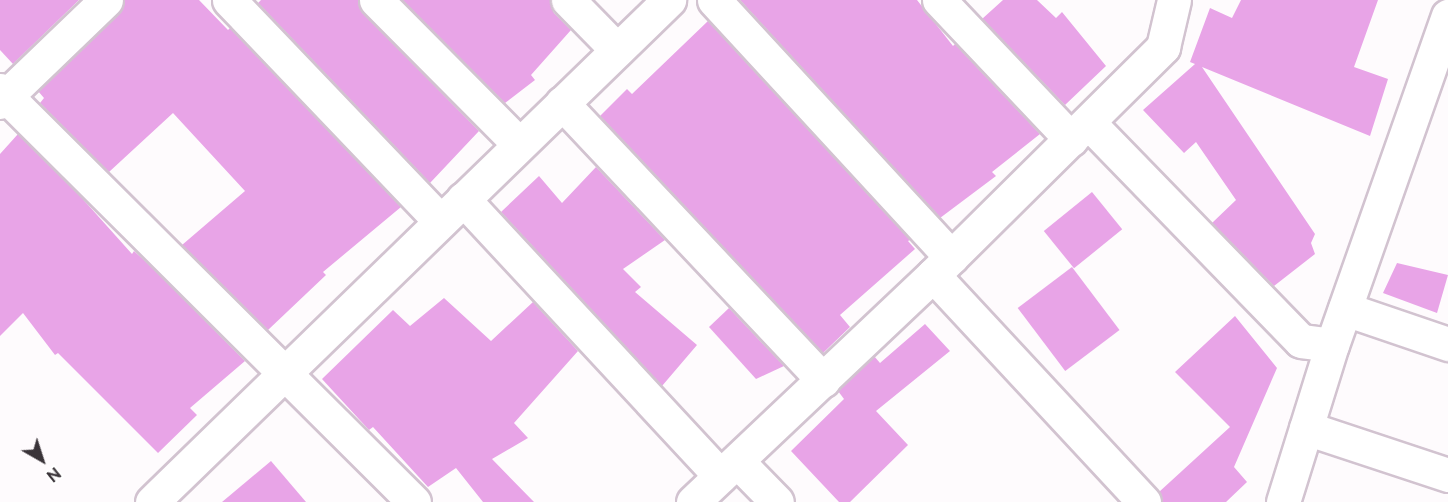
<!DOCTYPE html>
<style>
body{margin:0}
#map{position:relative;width:1448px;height:502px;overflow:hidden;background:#fefbfd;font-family:Raleway,sans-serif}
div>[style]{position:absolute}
.building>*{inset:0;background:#e8a4e7;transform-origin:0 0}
.roads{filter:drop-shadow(2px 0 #d2c3d0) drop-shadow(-2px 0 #d2c3d0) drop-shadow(0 2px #d2c3d0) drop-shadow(0 -2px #d2c3d0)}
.minor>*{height:33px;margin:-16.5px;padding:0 16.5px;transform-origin:16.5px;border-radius:16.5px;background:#fff}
span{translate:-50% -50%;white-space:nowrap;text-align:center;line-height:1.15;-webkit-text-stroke:4.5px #fff;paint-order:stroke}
.north{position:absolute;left:12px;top:430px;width:60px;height:60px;-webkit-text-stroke:4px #fff;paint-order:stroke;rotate:141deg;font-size:16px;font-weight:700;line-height:24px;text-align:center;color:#3a3439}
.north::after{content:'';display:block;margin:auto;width:21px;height:27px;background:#3a3439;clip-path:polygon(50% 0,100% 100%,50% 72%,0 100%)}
</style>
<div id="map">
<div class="building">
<i style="clip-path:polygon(0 0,79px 0,13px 64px,0 50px)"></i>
<i style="clip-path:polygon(124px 0,199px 0,228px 30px,230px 28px,401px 207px,323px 272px,326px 275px,268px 330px,182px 245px,245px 191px,173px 113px,109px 172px,40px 103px,44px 98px,38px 91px,119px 14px)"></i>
<i style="clip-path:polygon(261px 0,358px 0,363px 13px,479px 131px,430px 183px,258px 3px)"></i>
<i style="clip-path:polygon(402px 0,550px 0,554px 13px,571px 30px,531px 75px,535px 80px,505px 103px)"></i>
<i style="clip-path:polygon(740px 0,917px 0,953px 46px,955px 44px,1040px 134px,992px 172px,996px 176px,940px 218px)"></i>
<i style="clip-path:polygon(1003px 0,1037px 0,1056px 18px,1062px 12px,1106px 66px,1065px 105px,982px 19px)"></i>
<i style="clip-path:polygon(1241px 0,1378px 0,1354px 67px,1388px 79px,1370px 136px,1202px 67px,1315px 234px,1311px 243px,1315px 254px,1274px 286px,1212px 223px,1236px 200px,1196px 142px,1184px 153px,1143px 110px,1195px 64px,1190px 62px,1210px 8px,1232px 18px)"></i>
<i style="clip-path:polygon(708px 21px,910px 240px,908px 241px,915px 249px,840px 315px,850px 327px,823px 353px,600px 116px,627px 89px,632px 94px)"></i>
<i style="clip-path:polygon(18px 134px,81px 197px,132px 254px,134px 251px,154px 269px,245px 361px,190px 408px,197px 415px,158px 453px,58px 353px,55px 355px,23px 313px,0 336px,0 154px)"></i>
<i style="clip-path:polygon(596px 167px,665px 240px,623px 269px,641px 287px,635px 292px,697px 345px,662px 386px,501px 212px,539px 176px,562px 203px)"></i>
<i style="left:1092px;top:192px;width:48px;height:62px;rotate:51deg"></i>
<i style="clip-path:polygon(1397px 263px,1448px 275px,1437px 313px,1383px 293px)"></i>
<i style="left:1072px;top:267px;width:79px;height:68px;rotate:53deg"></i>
<i style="clip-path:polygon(444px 298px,491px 341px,533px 302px,578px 351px,514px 423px,528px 438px,492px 459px,534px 502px,483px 502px,456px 468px,428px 487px,373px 427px,369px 430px,322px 379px,393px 310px,410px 326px)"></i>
<i style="clip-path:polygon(729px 308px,784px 366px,756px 379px,709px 327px)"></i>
<i style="clip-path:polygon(1235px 316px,1277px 368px,1234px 467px,1247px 482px,1226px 502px,1162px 502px,1159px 492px,1230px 427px,1175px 372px)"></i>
<i style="clip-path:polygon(925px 324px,950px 351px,876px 411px,908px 445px,850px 502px,839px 502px,791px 451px,844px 399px,838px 391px,874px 356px,880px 363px)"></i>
<i style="clip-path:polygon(271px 461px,306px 502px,222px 502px)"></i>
</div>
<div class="roads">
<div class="minor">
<i style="left:229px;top:0;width:306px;rotate:46.3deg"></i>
<i style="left:376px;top:0;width:203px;rotate:45.2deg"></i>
<i style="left:568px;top:0;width:70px;rotate:45.6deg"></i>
<i style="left:714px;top:0;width:350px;rotate:47.3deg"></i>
<i style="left:939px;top:0;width:192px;rotate:46.5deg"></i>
<i style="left:0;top:90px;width:584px;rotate:44.86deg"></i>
<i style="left:0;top:102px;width:147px;rotate:-43.9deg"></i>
<i style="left:562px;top:103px;width:381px;rotate:46.7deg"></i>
<i style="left:1088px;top:122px;width:305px;rotate:45.8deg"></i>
<i style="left:1301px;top:341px;width:31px;rotate:7deg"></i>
<i style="left:463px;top:199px;width:378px;rotate:47.1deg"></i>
<i style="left:933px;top:275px;width:310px;rotate:47.1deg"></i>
<i style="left:1345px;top:309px;width:109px;rotate:18.8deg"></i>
<i style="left:1306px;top:428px;width:150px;rotate:18.3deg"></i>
<i style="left:737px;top:461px;width:57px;rotate:45.7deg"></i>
<i style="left:152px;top:502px;width:721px;rotate:-44.16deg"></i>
<i style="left:693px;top:502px;width:330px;rotate:-43.4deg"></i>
<i style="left:933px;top:275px;width:324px;rotate:-44.7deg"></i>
<i style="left:1163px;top:47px;width:48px;rotate:-76.8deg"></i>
<i style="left:1283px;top:502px;width:164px;rotate:-72.7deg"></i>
<i style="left:1332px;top:345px;width:349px;rotate:-70.6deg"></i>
</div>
</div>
<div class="north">N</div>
</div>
